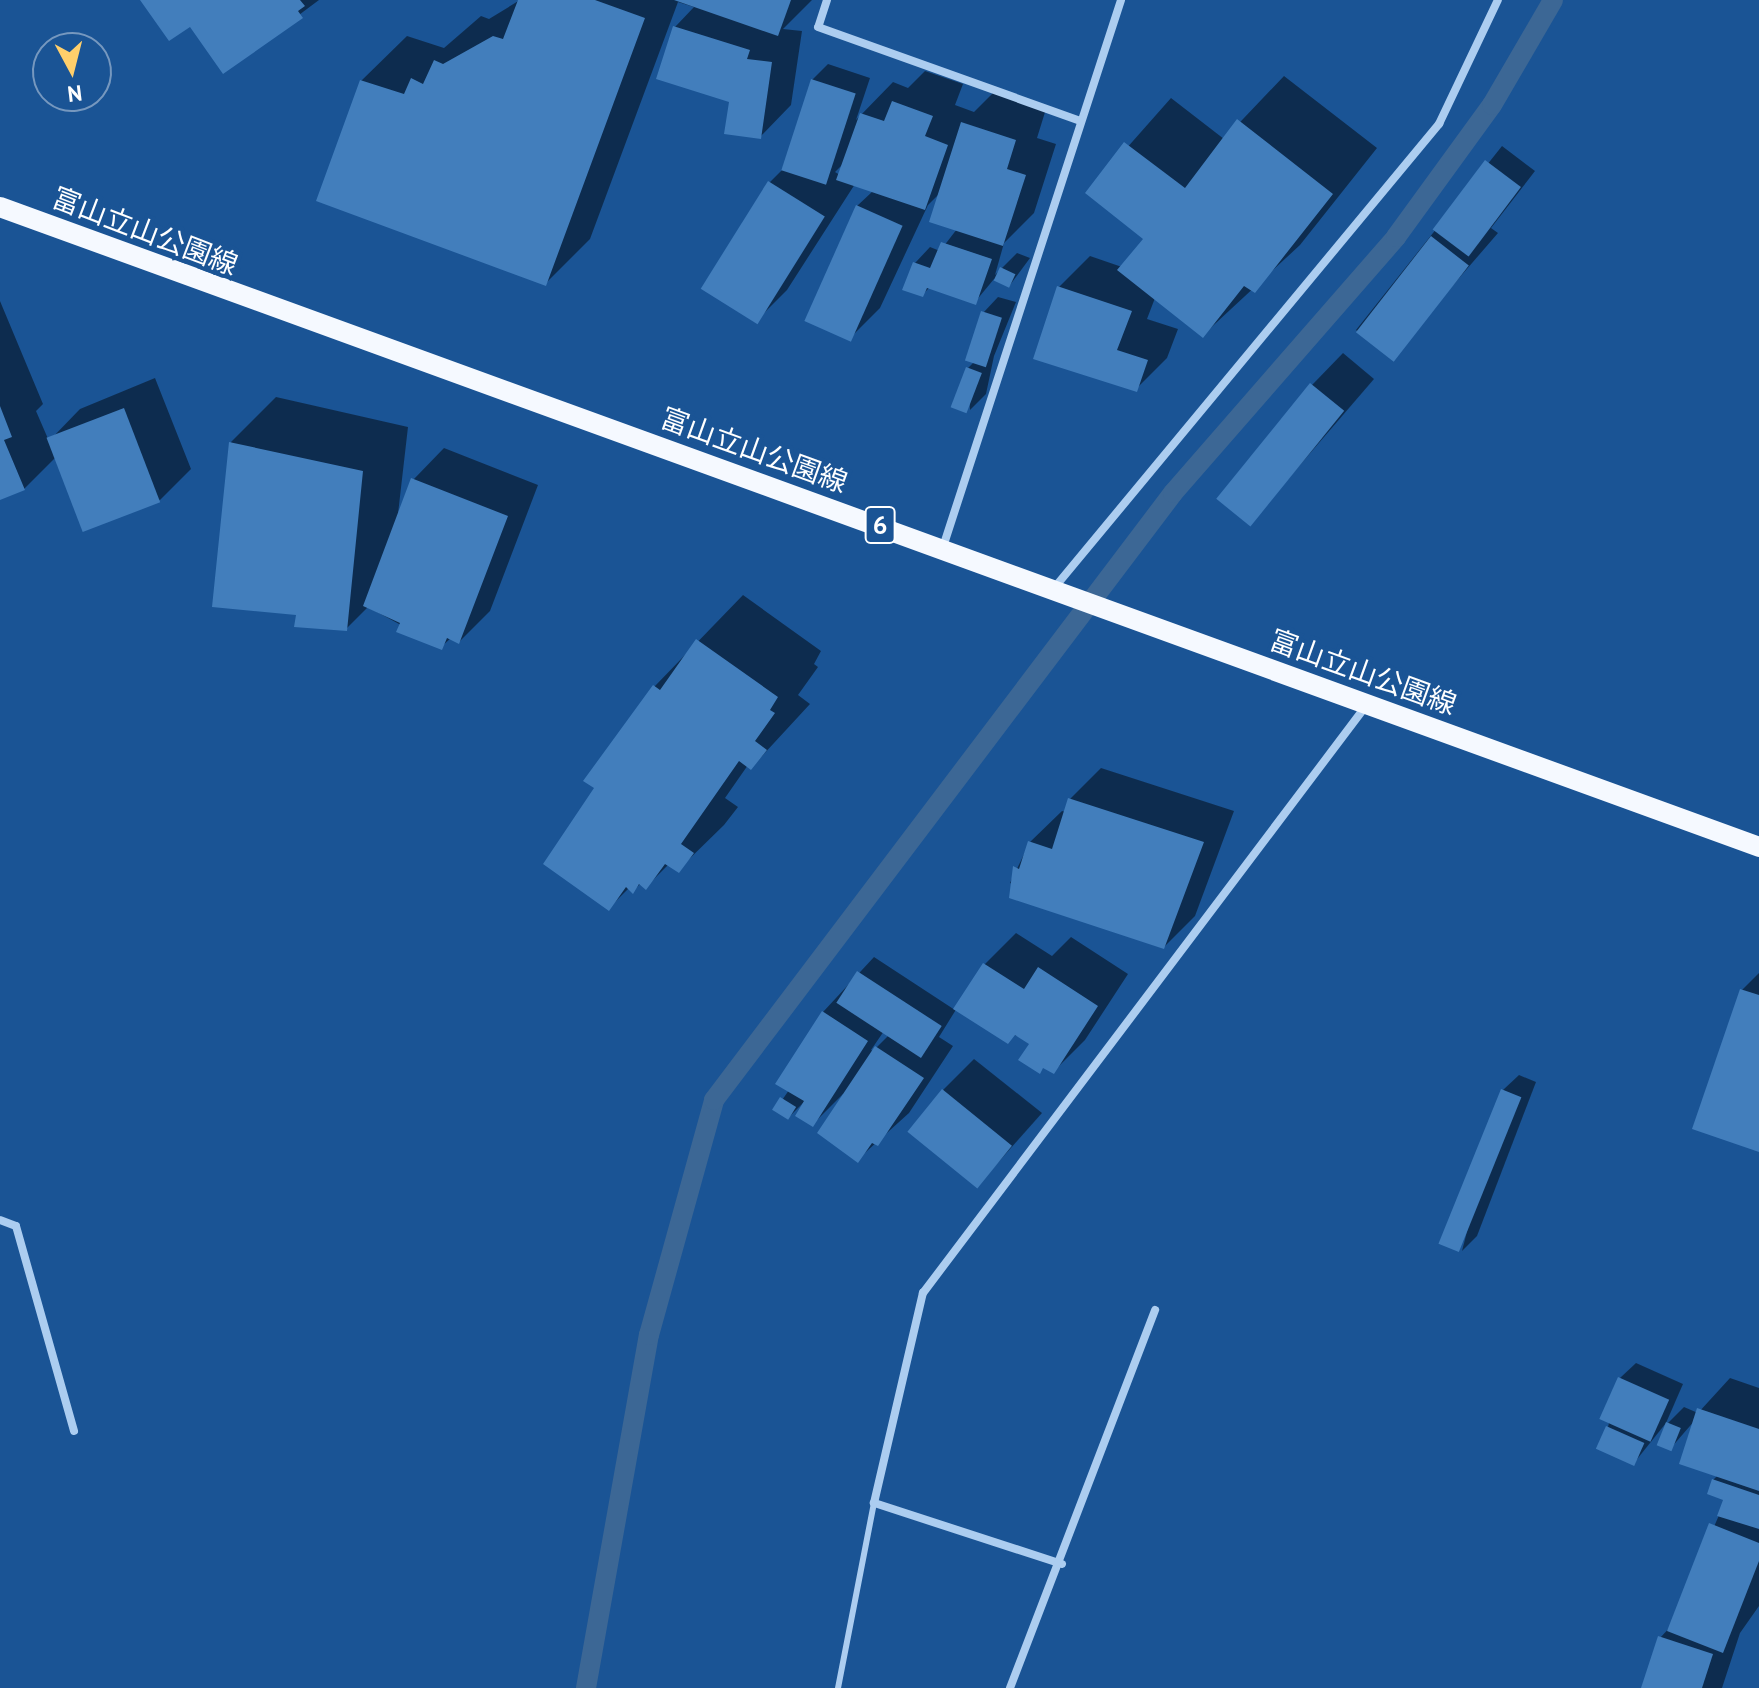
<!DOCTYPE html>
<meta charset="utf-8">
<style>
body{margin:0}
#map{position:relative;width:1759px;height:1688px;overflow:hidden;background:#1a5495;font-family:"PT Sans","Noto Sans JP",sans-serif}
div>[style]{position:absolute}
.shadow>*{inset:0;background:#0007}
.stream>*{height:20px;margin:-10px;padding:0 10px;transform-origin:10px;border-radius:10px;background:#3c6795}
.building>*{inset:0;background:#427ebc;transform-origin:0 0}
.service>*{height:6px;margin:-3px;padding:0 3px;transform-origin:3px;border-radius:3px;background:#accdf0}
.minor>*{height:8px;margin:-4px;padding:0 4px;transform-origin:4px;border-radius:4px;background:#accdf0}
.primary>*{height:20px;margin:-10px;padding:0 10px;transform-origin:10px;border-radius:10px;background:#f5f9ff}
span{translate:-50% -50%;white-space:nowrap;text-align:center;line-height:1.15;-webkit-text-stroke:8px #1a5495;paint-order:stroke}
.shield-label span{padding:2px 6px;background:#1a5495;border:2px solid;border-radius:6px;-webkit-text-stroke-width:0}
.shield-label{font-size:26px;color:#fff;font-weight:700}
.street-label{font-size:28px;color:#fff}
.north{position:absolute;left:32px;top:32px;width:80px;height:80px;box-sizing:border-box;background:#1a5495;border:2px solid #7698bf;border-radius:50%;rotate:173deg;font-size:22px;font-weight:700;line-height:32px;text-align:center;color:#fff}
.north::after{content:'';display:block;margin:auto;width:28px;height:36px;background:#ffcf6b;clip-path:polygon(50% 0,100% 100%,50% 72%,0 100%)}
</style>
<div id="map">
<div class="shadow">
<i style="clip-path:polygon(143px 0,319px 0,224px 71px,190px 24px)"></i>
<i style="clip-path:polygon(520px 0,812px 0,783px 29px,802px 31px,791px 105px,760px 137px,675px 27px,694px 7px,678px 2px,590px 239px,545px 284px,361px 81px,407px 36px,444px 48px,481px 16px,489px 19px)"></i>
<i style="clip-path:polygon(evenodd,828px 64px,870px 78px,856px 120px,893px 82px,908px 88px,925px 71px,963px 84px,955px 105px,974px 112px,994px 92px,1046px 109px,1037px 138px,1056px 144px,1034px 213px,1004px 243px,995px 275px,1017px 253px,1030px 258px,1010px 285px,994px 279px,975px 302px,930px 287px,922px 295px,915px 263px,930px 247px,940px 251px,957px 229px,941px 192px,928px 205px,880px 308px,849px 339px,857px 206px,873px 191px,855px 184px,787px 290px,756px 321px,770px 182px,783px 169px,812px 80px,828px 64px,845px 162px,840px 175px,835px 172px,845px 162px)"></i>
<i style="clip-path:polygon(1284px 76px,1377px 148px,1300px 245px,1203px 335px,1155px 298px,1147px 319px,1178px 329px,1167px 358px,1136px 389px,1059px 287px,1090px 256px,1122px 267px,1146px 238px,1087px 193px,1171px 98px,1224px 139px)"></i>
<i style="clip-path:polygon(1502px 146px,1535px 171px,1491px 228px,1498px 233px,1390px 358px,1356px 330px)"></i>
<i style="clip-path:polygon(998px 297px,1016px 302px,994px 356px,986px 394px,970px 410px,968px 368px,975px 361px,983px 313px)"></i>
<i style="clip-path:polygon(0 301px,43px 404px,36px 411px,49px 441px,80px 409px,155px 378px,191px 469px,160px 500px,56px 457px,24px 489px,0 498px)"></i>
<i style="clip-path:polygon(1343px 353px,1374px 379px,1250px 523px,1312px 385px)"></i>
<i style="clip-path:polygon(276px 397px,408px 427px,398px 514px,413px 480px,444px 448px,538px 485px,490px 611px,459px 642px,451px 638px,441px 647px,368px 607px,346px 629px,298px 613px,231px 442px)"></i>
<i style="clip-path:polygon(743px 595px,821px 651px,814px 664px,818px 667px,798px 695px,810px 704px,751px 768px,748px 765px,725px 798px,738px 807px,724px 825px,678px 870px,669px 864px,646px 887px,641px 883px,633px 891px,629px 888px,609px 908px,596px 788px,655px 686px)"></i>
<i style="clip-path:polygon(1101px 768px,1234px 811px,1195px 916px,1164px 947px,1010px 883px,1030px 842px,1062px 811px,1066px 812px,1070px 799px)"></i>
<i style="clip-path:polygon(evenodd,1016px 933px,1052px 956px,1071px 937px,1128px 974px,1085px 1040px,1053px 1072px,1032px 1043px,957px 1008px,939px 1037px,953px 1046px,909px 1113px,857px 1160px,843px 1094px,812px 1125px,804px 1102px,789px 1117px,776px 1109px,789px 1090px,823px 1012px,874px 957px,955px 1010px,985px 964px,1016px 933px,884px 1031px,889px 1035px,873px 1051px,871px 1050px,884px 1031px)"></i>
<i style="clip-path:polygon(1759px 973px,1759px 1150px,1742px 990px)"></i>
<i style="clip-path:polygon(974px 1059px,1042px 1113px,978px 1185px,943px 1090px)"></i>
<i style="clip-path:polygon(1519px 1075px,1536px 1082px,1477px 1236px,1462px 1251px,1503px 1090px)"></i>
<i style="clip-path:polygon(1636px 1363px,1683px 1384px,1666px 1423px,1634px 1463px,1608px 1427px,1620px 1378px)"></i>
<i style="clip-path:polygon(1730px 1378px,1759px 1388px,1759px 1606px,1740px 1633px,1722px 1688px,1643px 1688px,1660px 1638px,1671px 1626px,1726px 1499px,1713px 1480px,1718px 1475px,1696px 1419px,1670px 1449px,1668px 1423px,1684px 1407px,1698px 1413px)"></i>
</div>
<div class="stream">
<i style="left:586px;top:1688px;width:359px;rotate:-79.9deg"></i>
<i style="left:649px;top:1335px;width:244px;rotate:-74.5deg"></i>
<i style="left:714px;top:1100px;width:761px;rotate:-52.9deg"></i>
<i style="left:1173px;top:493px;width:340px;rotate:-48.9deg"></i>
<i style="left:1396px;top:237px;width:163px;rotate:-54deg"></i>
<i style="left:1492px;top:105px;width:121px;rotate:-59.8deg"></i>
</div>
<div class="building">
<i style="clip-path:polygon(140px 0,300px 0,305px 6px,298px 11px,303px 18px,223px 74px,190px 27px,169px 41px)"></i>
<i style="clip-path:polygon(518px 0,595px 0,645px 18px,546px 286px,316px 201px,360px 80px,404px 94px,411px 78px,423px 84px,434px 60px,443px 64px,493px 36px,503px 39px)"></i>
<i style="clip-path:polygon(674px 0,791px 0,778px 36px)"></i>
<i style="clip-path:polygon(673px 26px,750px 50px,747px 59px,772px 62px,761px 139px,724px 134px,729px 102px,656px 79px)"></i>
<i style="left:811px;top:79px;width:47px;height:96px;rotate:18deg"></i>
<i style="clip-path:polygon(892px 101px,933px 116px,925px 136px,948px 145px,925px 210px,836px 180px,860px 113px,884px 121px)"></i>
<i style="clip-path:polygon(1237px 119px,1333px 194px,1255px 293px,1244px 286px,1203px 338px,1117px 270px,1143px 239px,1085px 193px,1124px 142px,1185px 188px)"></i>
<i style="clip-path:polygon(961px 122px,1016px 140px,1007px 169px,1026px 175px,1003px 246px,929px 222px)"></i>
<i style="left:1485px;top:160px;width:45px;height:87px;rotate:37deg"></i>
<i style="left:768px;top:181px;width:67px;height:127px;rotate:32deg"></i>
<i style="left:856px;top:205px;width:51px;height:127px;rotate:24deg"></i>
<i style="left:1431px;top:236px;width:48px;height:122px;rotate:38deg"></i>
<i style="clip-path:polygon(941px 242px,992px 259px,976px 305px,927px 288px,923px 297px,902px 290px,913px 262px,930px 268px)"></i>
<i style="left:1000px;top:267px;width:17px;height:15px;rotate:25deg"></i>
<i style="clip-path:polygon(1057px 286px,1132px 311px,1117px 350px,1148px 360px,1137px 392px,1033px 359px)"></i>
<i style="left:981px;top:311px;width:22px;height:52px;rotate:18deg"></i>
<i style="left:966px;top:367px;width:17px;height:43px;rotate:21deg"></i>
<i style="left:1310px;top:383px;width:44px;height:149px;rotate:39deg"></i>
<i style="clip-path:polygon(0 406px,12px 437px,4px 440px,25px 490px,0 500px)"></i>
<i style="left:124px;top:408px;width:101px;height:83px;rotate:69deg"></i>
<i style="clip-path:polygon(229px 442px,363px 471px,347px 631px,294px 627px,296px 615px,212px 607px)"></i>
<i style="clip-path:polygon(411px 478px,508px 516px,459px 644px,447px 638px,442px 650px,396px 632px,400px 623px,363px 606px)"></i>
<i style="clip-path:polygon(696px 639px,778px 697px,770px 710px,775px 713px,755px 741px,767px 750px,751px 770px,739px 761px,681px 844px,694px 853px,679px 873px,665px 864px,646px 890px,639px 884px,633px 894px,626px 887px,609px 911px,543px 864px,594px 788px,583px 781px,653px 685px,660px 690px)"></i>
<i style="clip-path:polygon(1068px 798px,1204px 842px,1164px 949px,1009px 898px,1013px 866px,1019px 869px,1028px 841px,1052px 849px)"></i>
<i style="clip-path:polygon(983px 963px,1024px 989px,1038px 967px,1098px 1006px,1054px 1074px,1043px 1068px,1040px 1074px,1018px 1060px,1029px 1044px,1015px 1035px,1008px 1044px,953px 1009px)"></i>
<i style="left:857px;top:971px;width:101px;height:38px;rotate:33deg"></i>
<i style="clip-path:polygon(1740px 989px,1759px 995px,1759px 1152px,1692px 1129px)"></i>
<i style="clip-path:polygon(822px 1011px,868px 1041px,813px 1127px,795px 1116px,804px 1101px,775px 1084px)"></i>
<i style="clip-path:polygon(875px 1046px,924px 1078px,878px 1146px,872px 1143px,858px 1163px,817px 1133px)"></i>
<i style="left:942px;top:1089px;width:90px;height:55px;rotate:39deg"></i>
<i style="left:1501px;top:1089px;width:22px;height:167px;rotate:22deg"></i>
<i style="left:780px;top:1097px;width:19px;height:15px;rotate:32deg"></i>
<i style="left:1618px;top:1377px;width:56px;height:46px;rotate:24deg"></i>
<i style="clip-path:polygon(1697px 1408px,1759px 1429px,1759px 1491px,1679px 1464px)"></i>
<i style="left:1666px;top:1422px;width:16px;height:25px;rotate:22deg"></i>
<i style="left:1606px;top:1426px;width:42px;height:25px;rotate:24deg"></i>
<i style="clip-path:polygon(1712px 1479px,1759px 1495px,1759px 1529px,1717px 1516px,1723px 1500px,1707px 1494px)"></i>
<i style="clip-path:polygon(1709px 1523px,1759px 1543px,1759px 1561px,1723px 1653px,1667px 1631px)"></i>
<i style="clip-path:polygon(1658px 1636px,1713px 1654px,1702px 1688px,1641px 1688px)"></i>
</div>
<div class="service">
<i style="left:838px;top:1688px;width:188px;rotate:-79deg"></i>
</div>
<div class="minor">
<i style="left:827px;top:0;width:28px;rotate:108deg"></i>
<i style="left:818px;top:27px;width:278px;rotate:19.7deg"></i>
<i style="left:943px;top:547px;width:575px;rotate:-71.97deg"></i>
<i style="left:1055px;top:587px;width:602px;rotate:-50.33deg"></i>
<i style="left:1439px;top:124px;width:137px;rotate:-64.6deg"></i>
<i style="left:0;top:1220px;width:17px;rotate:21deg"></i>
<i style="left:16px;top:1226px;width:213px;rotate:74.2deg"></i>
<i style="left:1062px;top:1564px;width:198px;rotate:-162deg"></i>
<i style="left:874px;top:1503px;width:216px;rotate:-76.9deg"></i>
<i style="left:923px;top:1293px;width:734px;rotate:-52.97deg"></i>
<i style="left:1010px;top:1688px;width:405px;rotate:-69deg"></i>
</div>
<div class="primary">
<i style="left:0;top:207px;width:1872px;rotate:19.99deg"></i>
</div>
<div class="shield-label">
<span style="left:880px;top:525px">6</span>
</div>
<div class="street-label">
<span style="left:145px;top:231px;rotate:21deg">富山立山公園線</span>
<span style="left:754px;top:450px;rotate:20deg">富山立山公園線</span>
<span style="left:1363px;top:672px;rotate:20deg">富山立山公園線</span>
</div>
<div class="north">N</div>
</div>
